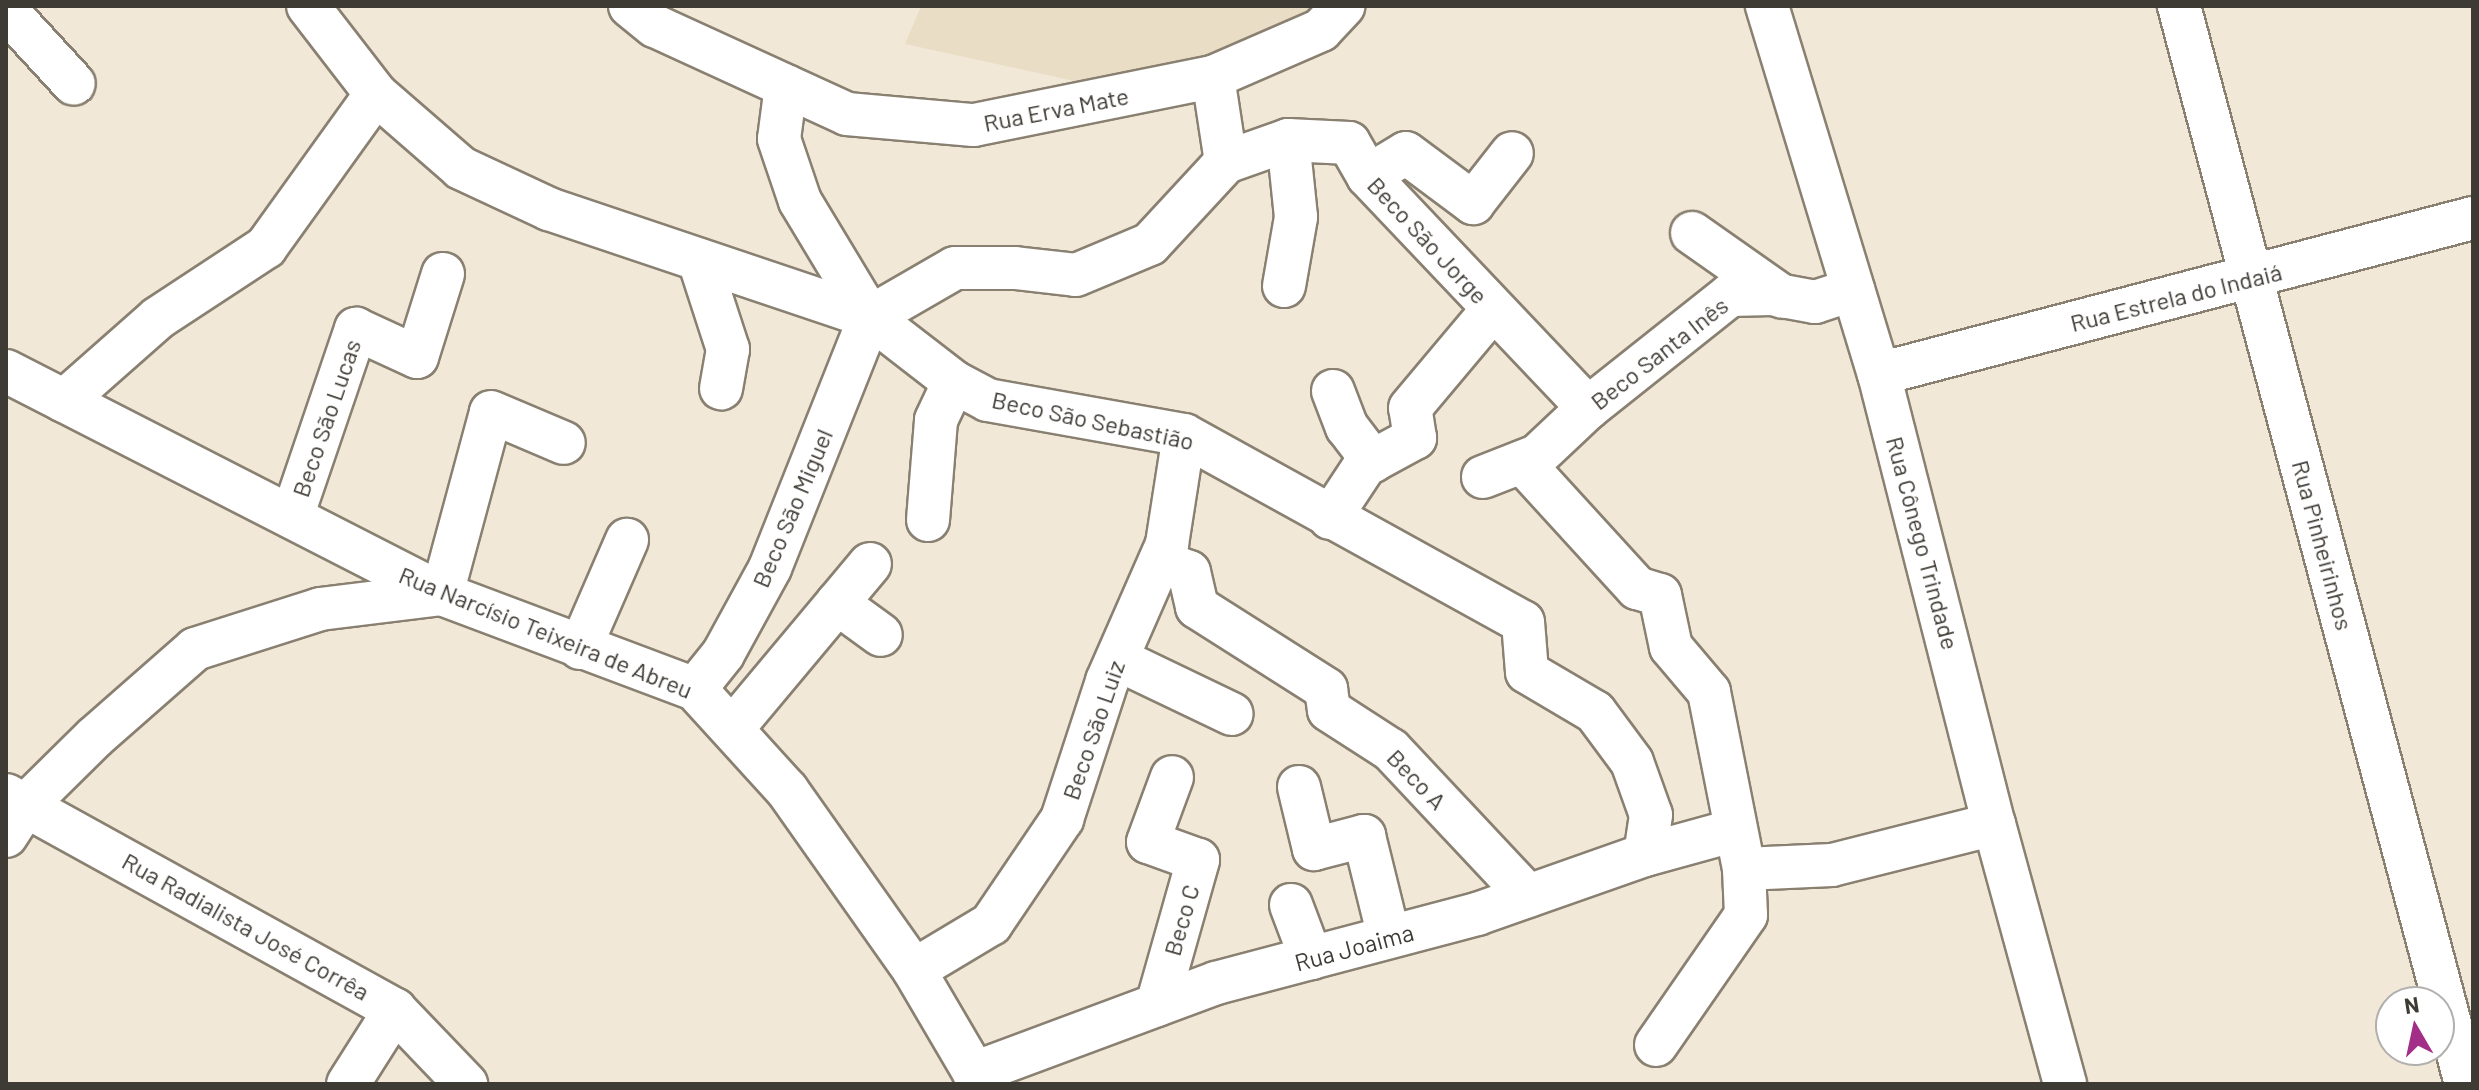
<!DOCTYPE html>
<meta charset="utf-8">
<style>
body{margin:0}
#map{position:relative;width:2479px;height:1090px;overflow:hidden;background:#f2e8d8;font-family:Barlow,sans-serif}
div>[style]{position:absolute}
.built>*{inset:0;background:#eaddc6}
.roads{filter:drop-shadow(2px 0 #898071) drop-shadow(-2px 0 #898071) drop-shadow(0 2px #898071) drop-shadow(0 -2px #898071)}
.minor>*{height:42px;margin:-21px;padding:0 21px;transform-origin:21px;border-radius:21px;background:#fff}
span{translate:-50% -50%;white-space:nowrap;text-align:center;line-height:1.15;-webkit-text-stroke:8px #fff;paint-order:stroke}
.street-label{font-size:24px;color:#3e3a34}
.frame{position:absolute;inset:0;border:8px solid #3e3a34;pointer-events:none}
.north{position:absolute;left:2375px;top:986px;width:80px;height:80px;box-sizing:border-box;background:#fff;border:2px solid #b2b0ae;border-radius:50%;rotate:351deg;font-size:22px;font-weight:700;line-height:32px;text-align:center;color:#3e3a34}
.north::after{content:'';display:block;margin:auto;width:28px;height:36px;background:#a22e88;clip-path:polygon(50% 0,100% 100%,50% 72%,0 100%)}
</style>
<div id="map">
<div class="built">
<i style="clip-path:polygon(921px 6px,1314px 6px,1304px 17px,1210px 59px,1093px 85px,905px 44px)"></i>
</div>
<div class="roads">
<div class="minor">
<i style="left:308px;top:6px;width:111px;rotate:52.3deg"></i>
<i style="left:376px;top:94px;width:113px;rotate:41deg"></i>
<i style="left:461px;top:168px;width:97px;rotate:25deg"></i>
<i style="left:549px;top:209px;width:339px;rotate:18.6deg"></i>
<i style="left:870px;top:317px;width:106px;rotate:37.7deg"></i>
<i style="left:954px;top:382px;width:38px;rotate:28deg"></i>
<i style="left:988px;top:400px;width:199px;rotate:10.1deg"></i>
<i style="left:1184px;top:435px;width:387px;rotate:28.9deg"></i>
<i style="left:1523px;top:622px;width:50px;rotate:85.4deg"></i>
<i style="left:1527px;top:672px;width:79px;rotate:30.5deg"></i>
<i style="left:1595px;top:712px;width:62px;rotate:53.5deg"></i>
<i style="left:1632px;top:762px;width:56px;rotate:70.3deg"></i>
<i style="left:1651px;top:815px;width:40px;rotate:98.5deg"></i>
<i style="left:630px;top:6px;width:32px;rotate:39deg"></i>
<i style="left:655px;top:26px;width:211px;rotate:24.6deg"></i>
<i style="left:847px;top:114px;width:127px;rotate:5deg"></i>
<i style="left:974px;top:125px;width:244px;rotate:-11.4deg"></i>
<i style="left:1213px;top:77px;width:118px;rotate:-23.5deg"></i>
<i style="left:1321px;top:30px;width:33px;rotate:-47deg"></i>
<i style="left:1767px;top:6px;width:385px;rotate:73.1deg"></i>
<i style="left:1879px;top:374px;width:464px;rotate:75.7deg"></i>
<i style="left:1994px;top:824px;width:270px;rotate:74.7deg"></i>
<i style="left:2179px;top:6px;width:1116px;rotate:75.09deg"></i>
<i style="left:6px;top:10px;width:100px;rotate:47.4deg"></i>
<i style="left:1213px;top:77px;width:86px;rotate:81.3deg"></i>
<i style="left:786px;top:86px;width:53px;rotate:97.5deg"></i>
<i style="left:779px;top:139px;width:65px;rotate:71.3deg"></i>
<i style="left:800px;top:201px;width:135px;rotate:58.9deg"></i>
<i style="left:1368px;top:176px;width:44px;rotate:-31.2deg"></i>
<i style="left:1406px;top:153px;width:84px;rotate:36.7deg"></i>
<i style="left:1473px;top:203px;width:63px;rotate:-52deg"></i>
<i style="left:1692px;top:233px;width:111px;rotate:35.1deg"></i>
<i style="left:699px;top:260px;width:94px;rotate:72deg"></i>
<i style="left:728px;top:349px;width:40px;rotate:100deg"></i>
<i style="left:1284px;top:286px;width:70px;rotate:-80.1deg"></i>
<i style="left:1296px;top:217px;width:77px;rotate:-95.9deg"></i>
<i style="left:870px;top:317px;width:98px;rotate:-30deg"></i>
<i style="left:955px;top:268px;width:60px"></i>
<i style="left:1015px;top:268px;width:61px;rotate:6.5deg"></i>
<i style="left:1076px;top:275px;width:80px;rotate:-22.7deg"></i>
<i style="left:1150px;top:244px;width:112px;rotate:-47.2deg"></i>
<i style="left:1226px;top:162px;width:66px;rotate:-19.5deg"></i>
<i style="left:1288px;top:140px;width:61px;rotate:2.8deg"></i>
<i style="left:1349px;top:143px;width:38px;rotate:60deg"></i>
<i style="left:1368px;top:176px;width:320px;rotate:46.5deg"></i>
<i style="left:6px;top:371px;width:490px;rotate:27.1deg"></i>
<i style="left:442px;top:594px;width:270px;rotate:20.6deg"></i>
<i style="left:695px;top:689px;width:137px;rotate:47.7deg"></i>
<i style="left:787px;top:790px;width:220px;rotate:54.8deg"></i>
<i style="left:914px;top:970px;width:132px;rotate:59.6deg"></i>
<i style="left:1879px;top:374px;width:614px;rotate:-14.72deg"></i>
<i style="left:1333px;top:391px;width:39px;rotate:69deg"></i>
<i style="left:1347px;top:427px;width:43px;rotate:52.6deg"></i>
<i style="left:64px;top:401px;width:125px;rotate:-41.4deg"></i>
<i style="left:158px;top:318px;width:129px;rotate:-33.3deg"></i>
<i style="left:266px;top:247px;width:188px;rotate:-54.3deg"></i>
<i style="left:1522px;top:462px;width:171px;rotate:47.6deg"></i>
<i style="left:1637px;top:588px;width:24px;rotate:17deg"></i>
<i style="left:1660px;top:595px;width:53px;rotate:78.1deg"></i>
<i style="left:1671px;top:647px;width:59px;rotate:49.8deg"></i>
<i style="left:1709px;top:692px;width:180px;rotate:78.8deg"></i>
<i style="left:1744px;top:869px;width:46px;rotate:87.5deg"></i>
<i style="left:1746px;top:915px;width:158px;rotate:124.7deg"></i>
<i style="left:1483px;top:477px;width:58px;rotate:-21.3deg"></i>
<i style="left:1537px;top:456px;width:70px;rotate:-43.3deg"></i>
<i style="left:1588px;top:408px;width:181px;rotate:-38.5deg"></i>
<i style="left:1730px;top:295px;width:42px;rotate:-1.4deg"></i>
<i style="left:1772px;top:294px;width:44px;rotate:10.5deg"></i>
<i style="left:1815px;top:302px;width:40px;rotate:-18deg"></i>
<i style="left:292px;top:517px;width:199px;rotate:-71.2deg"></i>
<i style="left:356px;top:329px;width:67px;rotate:24.7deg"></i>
<i style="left:417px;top:357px;width:87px;rotate:-72.6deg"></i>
<i style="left:1330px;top:518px;width:64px;rotate:-56.6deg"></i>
<i style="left:1365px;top:465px;width:57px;rotate:-28.4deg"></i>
<i style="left:1415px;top:438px;width:30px;rotate:-99deg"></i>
<i style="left:1410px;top:408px;width:129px;rotate:-50deg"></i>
<i style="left:928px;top:520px;width:100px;rotate:-85.4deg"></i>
<i style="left:936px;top:420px;width:42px;rotate:-64.7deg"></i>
<i style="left:1160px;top:561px;width:31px;rotate:21deg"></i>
<i style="left:1189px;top:572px;width:36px;rotate:77deg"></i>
<i style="left:1197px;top:607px;width:153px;rotate:32.4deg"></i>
<i style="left:1326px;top:689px;width:21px;rotate:82deg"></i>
<i style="left:1329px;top:710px;width:74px;rotate:32.8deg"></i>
<i style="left:1391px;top:750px;width:200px;rotate:46.8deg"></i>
<i style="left:837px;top:603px;width:54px;rotate:36deg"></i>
<i style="left:580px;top:648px;width:118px;rotate:-66.5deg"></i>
<i style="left:1117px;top:659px;width:127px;rotate:25.6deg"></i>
<i style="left:695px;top:689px;width:45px;rotate:-51.3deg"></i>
<i style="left:723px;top:654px;width:98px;rotate:-61.3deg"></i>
<i style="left:770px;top:568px;width:270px;rotate:-68.3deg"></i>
<i style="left:732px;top:729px;width:215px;rotate:-50.1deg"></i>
<i style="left:1299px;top:787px;width:64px;rotate:76.4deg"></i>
<i style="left:1314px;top:849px;width:52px;rotate:-14.6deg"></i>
<i style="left:1364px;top:836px;width:104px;rotate:76.1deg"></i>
<i style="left:6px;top:795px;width:444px;rotate:28.9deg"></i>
<i style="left:395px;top:1010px;width:103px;rotate:46.2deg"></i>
<i style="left:6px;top:836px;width:38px;rotate:-57deg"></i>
<i style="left:27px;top:804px;width:95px;rotate:-44.6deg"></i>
<i style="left:95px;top:737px;width:133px;rotate:-41.3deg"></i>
<i style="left:195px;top:649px;width:131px;rotate:-17.7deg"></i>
<i style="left:320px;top:609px;width:123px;rotate:-7deg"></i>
<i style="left:442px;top:594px;width:188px;rotate:-74.9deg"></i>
<i style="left:491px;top:412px;width:79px;rotate:23deg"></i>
<i style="left:1744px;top:869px;width:88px;rotate:-2.6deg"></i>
<i style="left:1832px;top:865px;width:167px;rotate:-14.2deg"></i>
<i style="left:1291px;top:905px;width:57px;rotate:69.3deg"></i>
<i style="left:914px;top:970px;width:90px;rotate:-30.9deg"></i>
<i style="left:991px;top:924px;width:127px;rotate:-55.9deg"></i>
<i style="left:1062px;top:819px;width:145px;rotate:-71.9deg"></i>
<i style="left:1107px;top:681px;width:150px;rotate:-66.3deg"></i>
<i style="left:1167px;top:544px;width:110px;rotate:-81.1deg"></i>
<i style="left:1157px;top:1005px;width:151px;rotate:-74.2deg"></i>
<i style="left:1198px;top:860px;width:53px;rotate:-160.2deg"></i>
<i style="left:1148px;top:842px;width:69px;rotate:-69.7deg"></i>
<i style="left:974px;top:1073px;width:258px;rotate:-20.4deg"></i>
<i style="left:1216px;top:983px;width:270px;rotate:-14.8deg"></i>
<i style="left:1477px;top:914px;width:178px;rotate:-19.4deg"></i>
<i style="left:1645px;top:855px;width:94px;rotate:-15.4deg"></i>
<i style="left:348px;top:1084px;width:88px;rotate:-57.6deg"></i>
</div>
</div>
<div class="street-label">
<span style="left:1056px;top:109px;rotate:-11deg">Rua Erva Mate</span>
<span style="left:1428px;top:240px;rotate:47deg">Beco São Jorge</span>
<span style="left:2176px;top:297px;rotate:-14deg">Rua Estrela do Indaiá</span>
<span style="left:1659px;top:353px;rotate:-38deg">Beco Santa Inês</span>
<span style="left:326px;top:418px;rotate:-71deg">Beco São Lucas</span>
<span style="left:1093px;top:420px;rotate:12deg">Beco São Sebastião</span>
<span style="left:792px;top:508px;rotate:-67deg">Beco São Miguel</span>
<span style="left:1923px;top:543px;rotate:75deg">Rua Cônego Trindade</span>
<span style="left:2323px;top:545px;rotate:75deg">Rua Pinheirinhos</span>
<span style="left:546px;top:632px;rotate:22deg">Rua Narcísio Teixeira de Abreu</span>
<span style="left:1093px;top:730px;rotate:-71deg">Beco São Luiz</span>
<span style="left:1417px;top:779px;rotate:46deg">Beco A</span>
<span style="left:1181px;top:920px;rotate:-74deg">Beco C</span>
<span style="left:246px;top:926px;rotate:29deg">Rua Radialista José Corrêa</span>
<span style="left:1354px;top:947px;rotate:-15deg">Rua Joaima</span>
</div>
<div class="frame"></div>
<div class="north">N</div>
</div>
